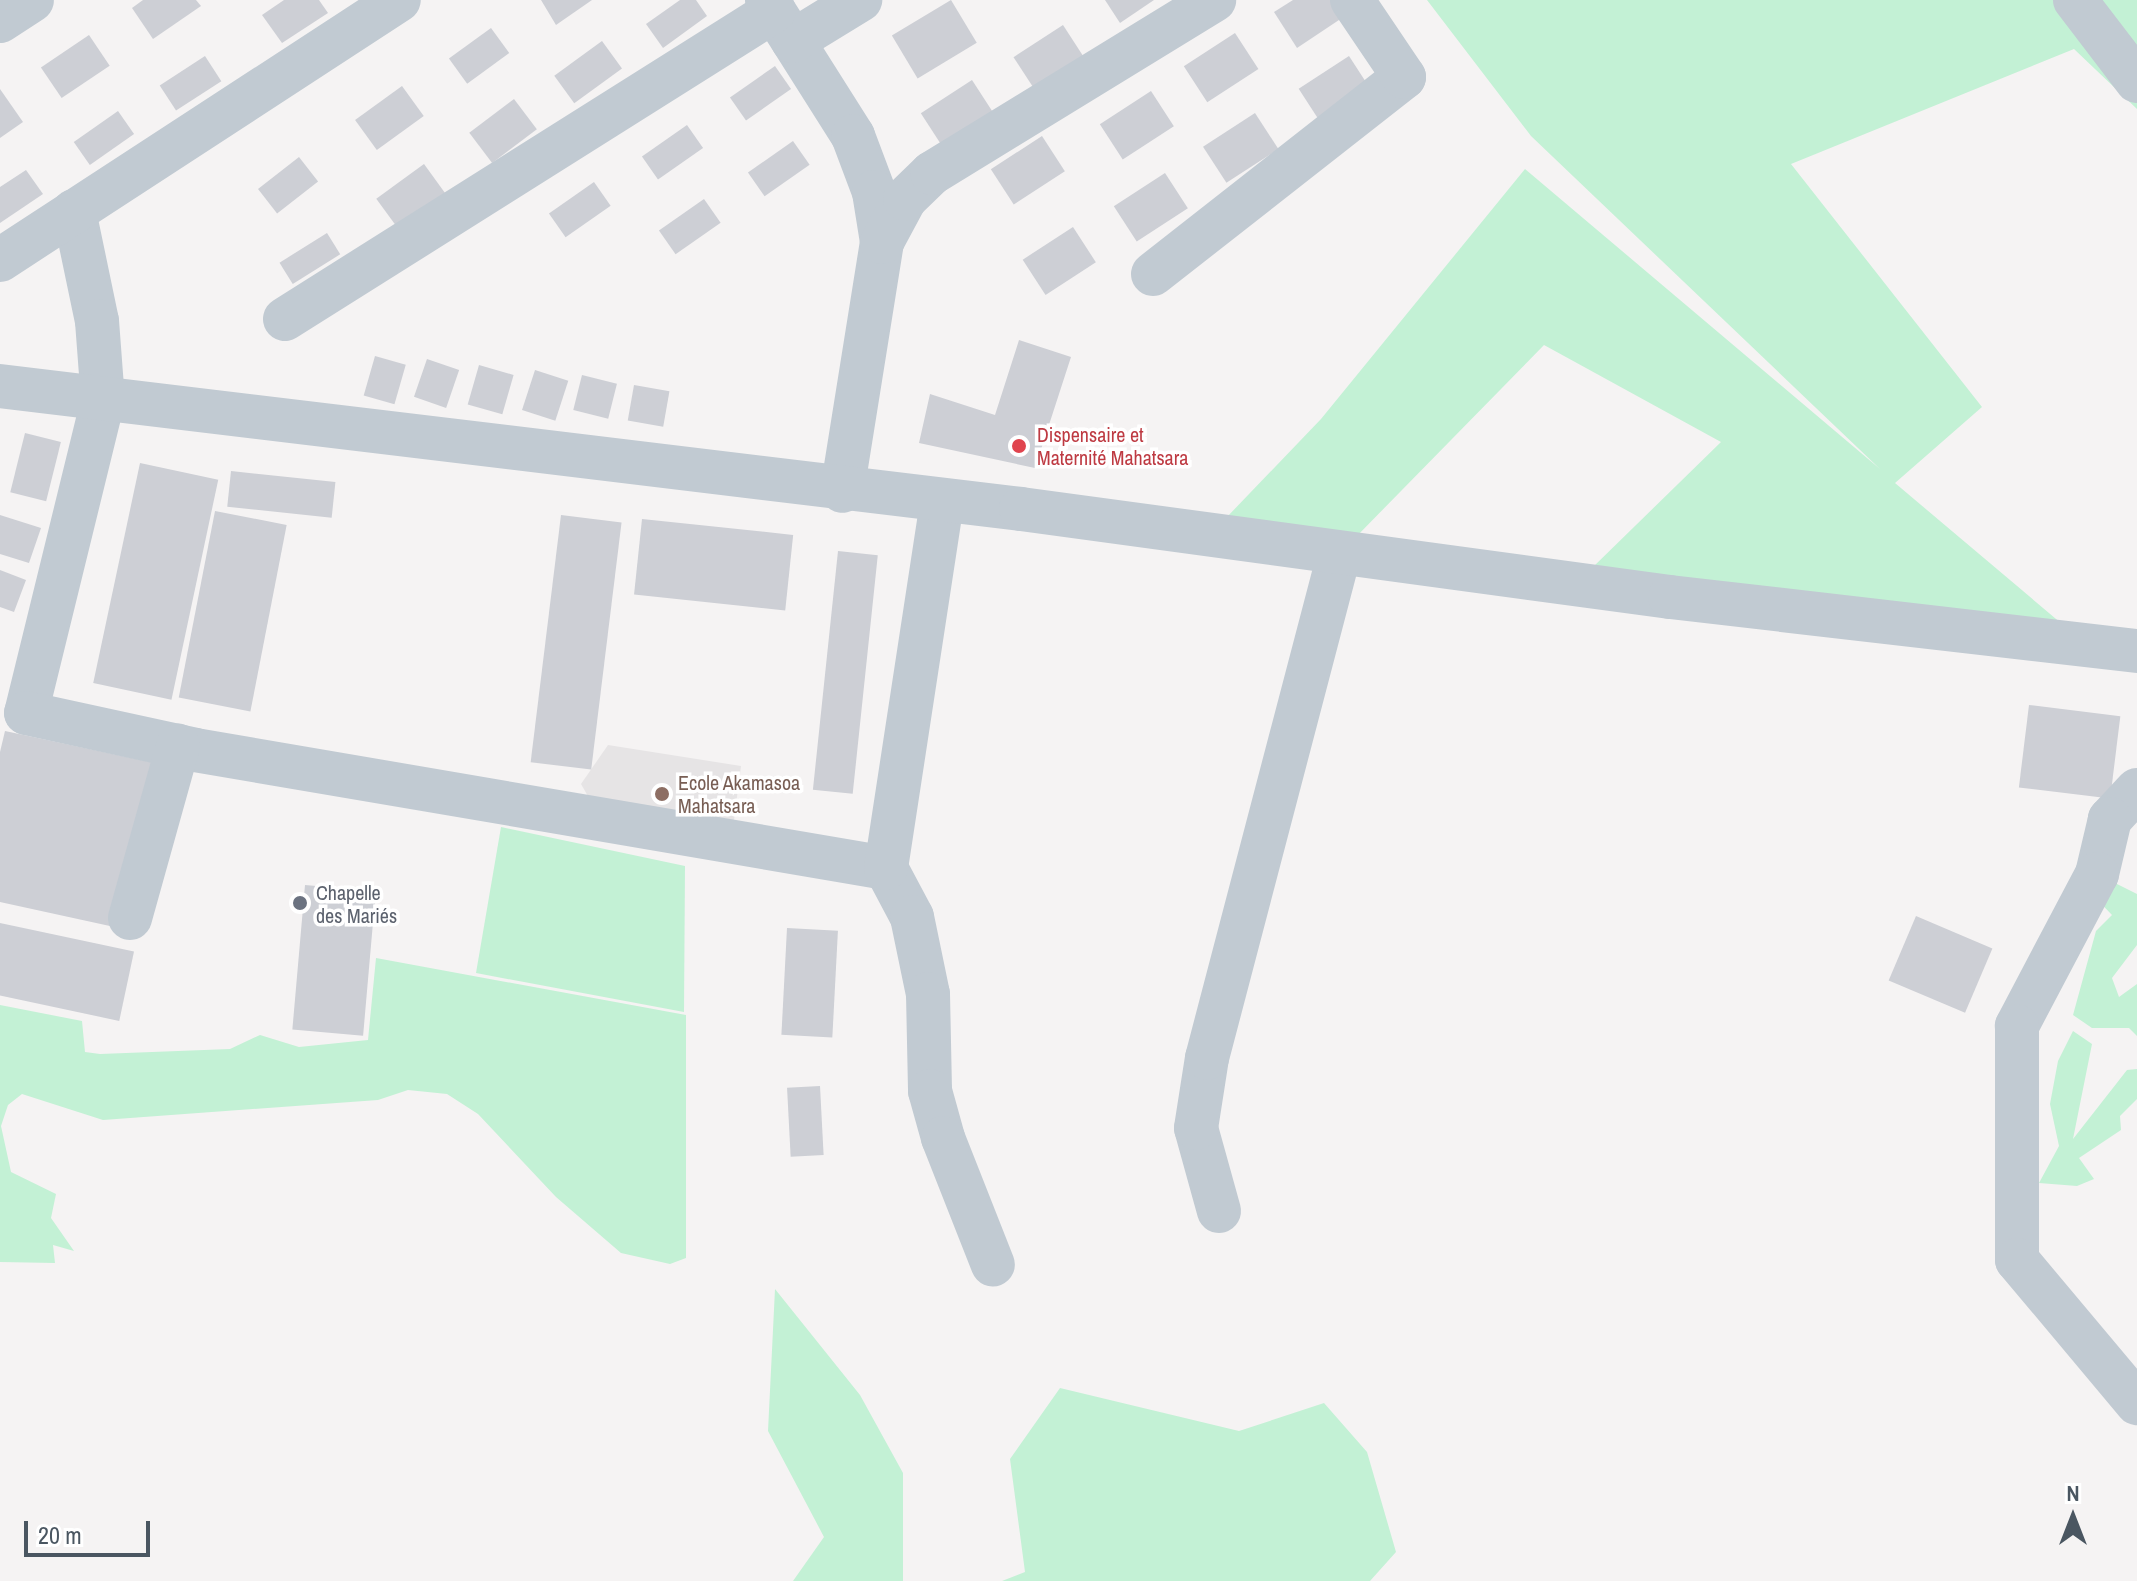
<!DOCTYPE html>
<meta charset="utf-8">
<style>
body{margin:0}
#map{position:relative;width:2137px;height:1581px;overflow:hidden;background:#f5f3f3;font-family:"Archivo Narrow",sans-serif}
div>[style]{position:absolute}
.education>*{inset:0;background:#e6e4e5}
.green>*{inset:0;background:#c3f1d5}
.building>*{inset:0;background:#cdcfd5;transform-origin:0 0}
.minor>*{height:44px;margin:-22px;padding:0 22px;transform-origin:22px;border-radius:22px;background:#c1cad2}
.tertiary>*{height:44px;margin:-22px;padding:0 22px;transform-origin:22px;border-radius:22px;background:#c1cad2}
.dots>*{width:22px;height:22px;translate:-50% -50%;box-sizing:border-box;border:4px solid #fff;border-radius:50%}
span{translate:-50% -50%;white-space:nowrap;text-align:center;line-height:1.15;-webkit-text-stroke:7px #fff;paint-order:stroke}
.health-label{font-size:20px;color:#be3a42}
.left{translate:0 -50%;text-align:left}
.education-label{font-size:20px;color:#785e54}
.worship-label{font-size:20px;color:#5b616d}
.north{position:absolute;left:2033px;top:1477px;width:80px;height:80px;-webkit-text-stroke:6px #fff;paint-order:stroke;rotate:0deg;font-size:22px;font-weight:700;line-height:32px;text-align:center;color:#4a5661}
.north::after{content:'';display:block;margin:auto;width:28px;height:36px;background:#4a5661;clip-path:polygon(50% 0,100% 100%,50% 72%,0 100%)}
.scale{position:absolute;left:24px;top:1521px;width:126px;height:36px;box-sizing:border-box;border:4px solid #4a5661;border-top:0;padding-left:10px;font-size:24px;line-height:28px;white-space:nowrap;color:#4a5661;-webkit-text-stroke:6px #fff;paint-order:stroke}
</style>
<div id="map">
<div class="education">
<i style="clip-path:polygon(608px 745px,741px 766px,733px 828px,593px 805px,581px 784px)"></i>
</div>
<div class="green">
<i style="clip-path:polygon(1427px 0,2137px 0,2137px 109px,2074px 49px,1791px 164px,1982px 407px,1895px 483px,2062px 624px,1592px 568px,1721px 442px,1544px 345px,1353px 540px,1226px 518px,1321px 419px,1525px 169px,1880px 469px,1531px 136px)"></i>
<i style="clip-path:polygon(501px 827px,685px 866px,684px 1012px,476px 973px)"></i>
<i style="clip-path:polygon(2097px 874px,2137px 894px,2137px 945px,2112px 978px,2119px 997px,2137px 984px,2137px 1036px,2129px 1028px,2092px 1028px,2073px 1015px,2096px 931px,2112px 915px,2087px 889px)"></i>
<i style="clip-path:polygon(376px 958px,686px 1015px,686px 1258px,670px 1264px,621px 1253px,556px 1197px,478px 1114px,447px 1094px,408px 1090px,378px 1100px,103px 1120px,22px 1094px,8px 1105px,1px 1126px,11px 1172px,56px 1194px,51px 1218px,74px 1251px,53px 1245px,55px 1263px,0 1262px,0 1005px,82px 1021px,85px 1052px,100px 1054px,230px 1049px,260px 1035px,299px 1047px,368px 1040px)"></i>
<i style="clip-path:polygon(2073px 1031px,2092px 1044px,2073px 1139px,2127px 1070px,2137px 1069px,2137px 1099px,2120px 1116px,2121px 1130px,2079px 1158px,2094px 1179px,2077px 1186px,2039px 1183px,2059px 1146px,2050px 1104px,2058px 1061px)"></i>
<i style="clip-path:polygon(775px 1289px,860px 1395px,903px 1473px,903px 1581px,793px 1581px,824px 1537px,768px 1431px)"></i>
<i style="clip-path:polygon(1060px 1388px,1239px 1431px,1324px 1403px,1367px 1452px,1396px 1552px,1370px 1581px,1002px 1581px,1025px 1572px,1010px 1459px)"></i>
</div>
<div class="building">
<i style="clip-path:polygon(143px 0,196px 0,201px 6px,153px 39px,132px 8px)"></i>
<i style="clip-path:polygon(284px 0,319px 0,328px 13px,282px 43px,262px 15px)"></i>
<i style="clip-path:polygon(541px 0,592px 0,556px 25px)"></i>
<i style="clip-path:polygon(680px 0,696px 0,707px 16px,663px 48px,646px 24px)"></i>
<i style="left:951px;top:0;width:50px;height:69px;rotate:59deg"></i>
<i style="clip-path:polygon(1105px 0,1154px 0,1120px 23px)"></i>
<i style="clip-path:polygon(1293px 0,1338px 0,1348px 14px,1297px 48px,1274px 12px)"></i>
<i style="left:1063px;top:25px;width:42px;height:59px;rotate:57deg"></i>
<i style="left:491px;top:28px;width:31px;height:52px;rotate:54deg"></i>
<i style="left:1235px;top:33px;width:43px;height:61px;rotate:57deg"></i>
<i style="left:89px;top:35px;width:37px;height:58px;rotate:56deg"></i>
<i style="left:602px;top:41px;width:34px;height:59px;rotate:54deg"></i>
<i style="left:205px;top:56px;width:30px;height:54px;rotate:57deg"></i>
<i style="left:1349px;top:56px;width:42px;height:60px;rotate:57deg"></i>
<i style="left:775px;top:66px;width:28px;height:55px;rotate:55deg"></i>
<i style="left:972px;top:80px;width:42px;height:61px;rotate:57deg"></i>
<i style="left:402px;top:86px;width:37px;height:58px;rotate:54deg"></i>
<i style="clip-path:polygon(0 89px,23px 122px,0 138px)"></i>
<i style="left:1151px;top:91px;width:42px;height:61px;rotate:57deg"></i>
<i style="left:514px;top:99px;width:38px;height:56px;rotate:53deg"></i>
<i style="left:118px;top:111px;width:28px;height:54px;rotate:55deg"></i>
<i style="left:1255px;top:113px;width:43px;height:62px;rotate:57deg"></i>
<i style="left:687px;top:125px;width:28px;height:55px;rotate:55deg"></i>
<i style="left:1042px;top:136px;width:42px;height:61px;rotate:57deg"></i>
<i style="left:793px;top:141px;width:29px;height:55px;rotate:55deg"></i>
<i style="left:299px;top:157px;width:31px;height:52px;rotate:52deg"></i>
<i style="left:424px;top:164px;width:37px;height:59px;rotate:54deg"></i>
<i style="clip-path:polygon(26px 170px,43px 194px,0 223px,0 187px)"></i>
<i style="left:1165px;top:173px;width:42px;height:61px;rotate:57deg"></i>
<i style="left:594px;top:182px;width:29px;height:55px;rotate:55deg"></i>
<i style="left:704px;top:199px;width:29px;height:55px;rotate:55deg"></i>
<i style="left:1073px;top:227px;width:42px;height:60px;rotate:57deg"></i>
<i style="left:327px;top:233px;width:25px;height:56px;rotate:58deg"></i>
<i style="clip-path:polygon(1019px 340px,1071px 357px,1035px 468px,919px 443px,930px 394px,995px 415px)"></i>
<i style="left:375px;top:356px;width:32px;height:41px;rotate:16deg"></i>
<i style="left:427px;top:359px;width:34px;height:40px;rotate:19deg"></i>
<i style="left:479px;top:365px;width:36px;height:41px;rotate:16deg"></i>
<i style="left:535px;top:370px;width:35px;height:42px;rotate:18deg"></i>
<i style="left:582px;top:375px;width:36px;height:36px;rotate:14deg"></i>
<i style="left:634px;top:385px;width:36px;height:36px;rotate:10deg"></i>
<i style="left:25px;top:433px;width:37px;height:61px;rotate:14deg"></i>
<i style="left:140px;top:463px;width:80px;height:225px;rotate:12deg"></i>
<i style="left:231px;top:471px;width:105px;height:36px;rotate:6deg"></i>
<i style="left:215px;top:511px;width:73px;height:190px;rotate:11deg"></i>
<i style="clip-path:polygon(0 515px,41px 528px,29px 563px,0 554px)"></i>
<i style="left:561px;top:515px;width:61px;height:249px;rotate:7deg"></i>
<i style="left:642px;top:519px;width:152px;height:76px;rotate:6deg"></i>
<i style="left:838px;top:551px;width:40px;height:240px;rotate:6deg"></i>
<i style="clip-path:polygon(0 570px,26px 580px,14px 612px,0 607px)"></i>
<i style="left:2029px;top:705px;width:92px;height:83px;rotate:7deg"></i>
<i style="clip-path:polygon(5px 731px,155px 763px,119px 928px,0 902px,0 752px)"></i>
<i style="left:305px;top:885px;width:71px;height:145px;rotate:5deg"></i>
<i style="left:1916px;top:916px;width:83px;height:70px;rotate:23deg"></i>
<i style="left:0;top:923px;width:137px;height:71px;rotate:12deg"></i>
<i style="left:787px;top:928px;width:51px;height:107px;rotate:3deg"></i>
<i style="left:820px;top:1086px;width:69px;height:33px;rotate:87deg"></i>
</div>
<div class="minor">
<i style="left:767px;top:0;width:161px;rotate:57.7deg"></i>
<i style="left:853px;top:136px;width:60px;rotate:69.4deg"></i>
<i style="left:874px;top:192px;width:51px;rotate:80.9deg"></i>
<i style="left:882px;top:242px;width:252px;rotate:99.1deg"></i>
<i style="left:2075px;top:0;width:102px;rotate:52.6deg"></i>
<i style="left:0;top:21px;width:38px;rotate:-33deg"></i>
<i style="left:793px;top:41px;width:79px;rotate:-31.5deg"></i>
<i style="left:74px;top:211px;width:112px;rotate:78.2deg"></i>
<i style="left:97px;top:321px;width:79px;rotate:85.7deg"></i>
<i style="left:103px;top:400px;width:322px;rotate:103.8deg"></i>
<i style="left:26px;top:713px;width:173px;rotate:12.3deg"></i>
<i style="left:195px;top:750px;width:701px;rotate:9.69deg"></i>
<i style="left:886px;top:868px;width:55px;rotate:62deg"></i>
<i style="left:912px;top:917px;width:79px;rotate:78.3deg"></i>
<i style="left:928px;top:994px;width:97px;rotate:88.8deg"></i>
<i style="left:930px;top:1091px;width:49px;rotate:74.5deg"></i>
<i style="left:943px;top:1138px;width:136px;rotate:68.5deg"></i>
<i style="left:882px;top:242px;width:49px;rotate:-61.9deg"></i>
<i style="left:905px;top:199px;width:37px;rotate:-44deg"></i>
<i style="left:932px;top:173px;width:331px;rotate:-31.5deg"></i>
<i style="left:0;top:260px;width:476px;rotate:-33.1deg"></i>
<i style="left:1153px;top:274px;width:319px;rotate:-38.1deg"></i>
<i style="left:1404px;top:77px;width:93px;rotate:-124deg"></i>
<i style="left:285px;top:319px;width:578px;rotate:-32.21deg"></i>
<i style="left:2137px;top:790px;width:40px;rotate:133deg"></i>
<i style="left:2110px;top:819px;width:57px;rotate:103.3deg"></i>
<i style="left:2097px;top:874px;width:172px;rotate:117.8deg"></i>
<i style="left:2017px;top:1026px;width:234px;rotate:90deg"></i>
<i style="left:2017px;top:1260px;width:187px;rotate:50deg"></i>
<i style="left:886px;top:868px;width:372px;rotate:-81.3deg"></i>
<i style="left:130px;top:918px;width:179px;rotate:-74.4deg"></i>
<i style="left:1219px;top:1211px;width:86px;rotate:-105.5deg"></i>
<i style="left:1196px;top:1128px;width:71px;rotate:-81.1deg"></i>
<i style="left:1207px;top:1058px;width:520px;rotate:-75.3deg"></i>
</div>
<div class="tertiary">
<i style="left:0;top:386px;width:1028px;rotate:6.87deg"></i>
<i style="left:1021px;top:509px;width:655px;rotate:7.72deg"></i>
<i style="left:1670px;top:597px;width:470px;rotate:6.6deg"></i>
</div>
<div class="dots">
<i style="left:1019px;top:446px;background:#e0444e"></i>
<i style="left:662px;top:794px;background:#8d6e63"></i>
<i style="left:300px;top:903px;background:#6b7280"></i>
</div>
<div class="health-label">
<span class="left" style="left:1037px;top:446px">Dispensaire et<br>Maternité Mahatsara</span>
</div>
<div class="education-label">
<span class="left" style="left:678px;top:794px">Ecole Akamasoa<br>Mahatsara</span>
</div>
<div class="worship-label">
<span class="left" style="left:316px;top:904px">Chapelle<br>des Mariés</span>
</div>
<div class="north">N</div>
<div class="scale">20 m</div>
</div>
